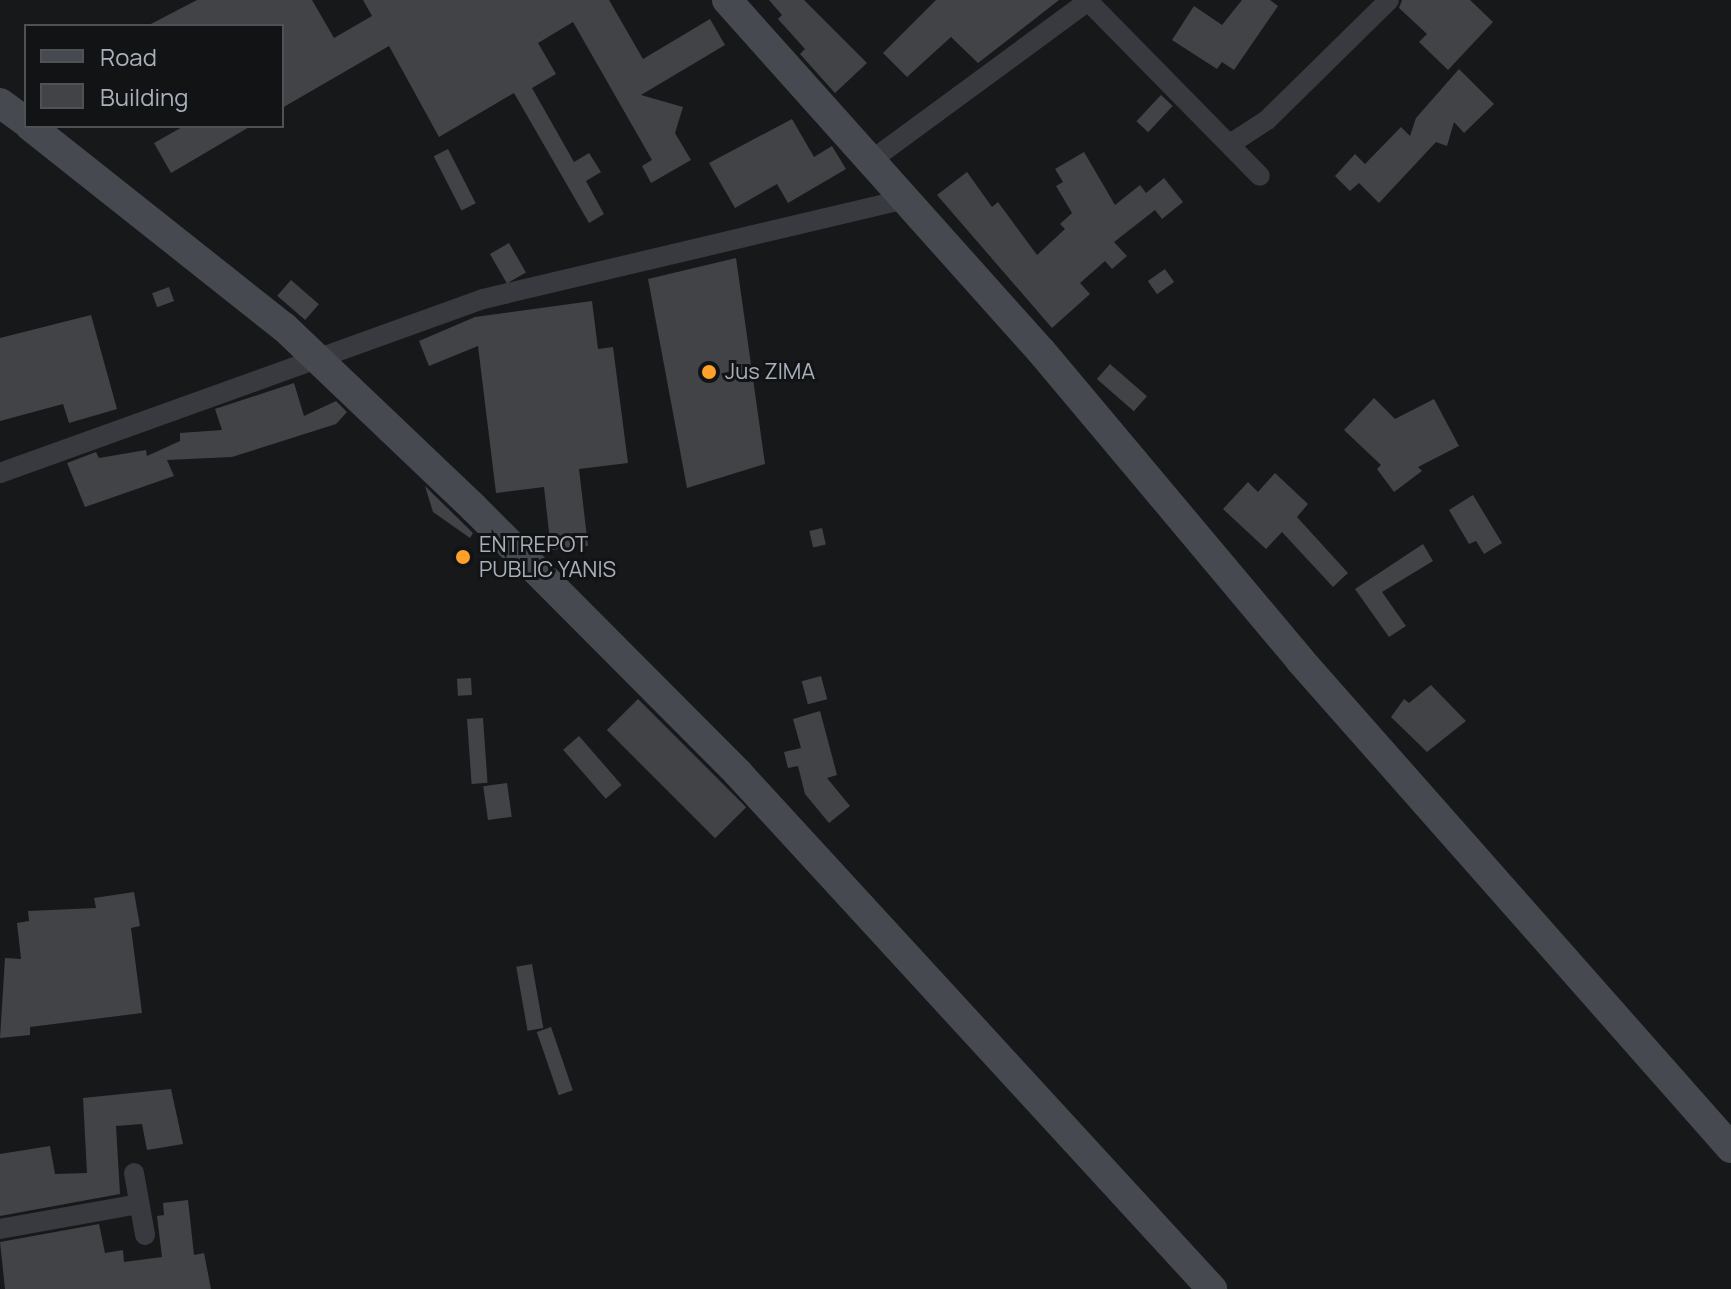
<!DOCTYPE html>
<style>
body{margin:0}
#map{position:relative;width:1731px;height:1289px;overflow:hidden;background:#17181a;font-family:Manrope,sans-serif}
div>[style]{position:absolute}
.building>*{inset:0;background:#414347;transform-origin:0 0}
.street>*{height:20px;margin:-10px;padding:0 10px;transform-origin:10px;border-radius:10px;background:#383a3f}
.secondary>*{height:30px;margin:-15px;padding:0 15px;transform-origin:15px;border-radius:15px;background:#46494f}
.dots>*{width:22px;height:22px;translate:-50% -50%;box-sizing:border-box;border:4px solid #121315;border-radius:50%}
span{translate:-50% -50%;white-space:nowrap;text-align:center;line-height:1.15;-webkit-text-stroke:6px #121315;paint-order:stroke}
.poi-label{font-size:22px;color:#a9b0bb}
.left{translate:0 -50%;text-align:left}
.legend{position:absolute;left:24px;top:24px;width:260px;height:104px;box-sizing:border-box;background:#121315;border:2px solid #4e5257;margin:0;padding:10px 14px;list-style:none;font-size:24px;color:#a9b0bb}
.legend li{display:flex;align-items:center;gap:16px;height:40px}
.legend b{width:40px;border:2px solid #4e5257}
</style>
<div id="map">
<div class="building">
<i style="clip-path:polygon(197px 0,312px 0,334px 38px,372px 16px,363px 0,609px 0,643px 59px,710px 19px,725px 45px,641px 95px,683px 107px,675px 133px,691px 160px,651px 183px,642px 166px,652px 160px,573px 22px,538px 43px,556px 74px,532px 88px,574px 162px,589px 153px,601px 172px,586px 181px,604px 214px,589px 223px,514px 93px,439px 137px,389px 46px,282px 108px,282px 26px,147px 26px)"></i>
<i style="clip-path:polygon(769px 0,804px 0,867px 63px,835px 93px,800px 54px,805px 49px,778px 19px,782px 15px)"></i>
<i style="clip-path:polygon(936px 0,1059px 0,978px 63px,951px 37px,907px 77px,883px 53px)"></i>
<i style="clip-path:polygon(1242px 0,1270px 0,1278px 6px,1234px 70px,1222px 62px,1217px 69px,1172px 40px,1194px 6px,1222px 25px)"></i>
<i style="clip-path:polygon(1402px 0,1470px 0,1493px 22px,1448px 70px,1419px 42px,1427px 34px,1399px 8px)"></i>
<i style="clip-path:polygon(1459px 69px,1494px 104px,1464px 133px,1454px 122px,1447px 146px,1436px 142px,1379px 203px,1359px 183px,1350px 191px,1335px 176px,1355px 154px,1365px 164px,1401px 127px,1410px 136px,1416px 118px)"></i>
<i style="left:1161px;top:95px;width:16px;height:36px;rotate:43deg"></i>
<i style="clip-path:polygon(792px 119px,814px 157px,832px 146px,846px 169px,788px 203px,777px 184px,735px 208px,709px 163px)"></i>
<i style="clip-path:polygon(184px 126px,251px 126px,171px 173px,154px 143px)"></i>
<i style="left:448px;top:149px;width:61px;height:16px;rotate:63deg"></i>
<i style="clip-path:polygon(1084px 152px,1115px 205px,1140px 185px,1146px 193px,1164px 178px,1183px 202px,1162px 219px,1155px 210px,1114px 242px,1127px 256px,1112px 269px,1105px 261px,1080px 283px,1090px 294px,1052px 328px,937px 195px,967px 172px,992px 207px,998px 202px,1037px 255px,1065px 229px,1060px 224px,1072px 213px,1056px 186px,1063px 182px,1055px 169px)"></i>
<i style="left:509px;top:243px;width:34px;height:22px;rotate:60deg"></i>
<i style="clip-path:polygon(736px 258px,765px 464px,687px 488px,648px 279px)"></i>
<i style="left:1165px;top:269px;width:16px;height:21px;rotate:55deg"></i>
<i style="left:291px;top:280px;width:37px;height:21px;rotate:41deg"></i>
<i style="left:169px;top:287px;width:15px;height:18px;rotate:70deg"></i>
<i style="clip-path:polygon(592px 301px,598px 349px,613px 347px,628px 463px,579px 469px,588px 546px,551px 550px,544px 487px,496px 493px,478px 346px,429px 366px,419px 341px,475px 317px)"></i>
<i style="clip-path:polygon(91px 315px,117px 409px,69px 423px,63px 404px,0 421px,0 338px)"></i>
<i style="left:1110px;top:364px;width:49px;height:20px;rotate:41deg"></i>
<i style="clip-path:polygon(294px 383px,304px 416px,336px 401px,347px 412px,336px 424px,232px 457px,167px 460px,174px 476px,85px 507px,67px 463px,96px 452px,99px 458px,146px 450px,147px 456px,180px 441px,180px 433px,222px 430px,215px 409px)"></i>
<i style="clip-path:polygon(1374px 398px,1395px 419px,1434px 399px,1459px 446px,1418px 467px,1422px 471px,1394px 492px,1377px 469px,1381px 465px,1344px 430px)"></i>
<i style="clip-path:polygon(1275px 473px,1308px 504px,1297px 517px,1348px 573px,1333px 587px,1282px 532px,1266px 549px,1223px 509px,1248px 482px,1258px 492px)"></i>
<i style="clip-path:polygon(425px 486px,473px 533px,470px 538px,433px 512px)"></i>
<i style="clip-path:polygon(1473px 495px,1502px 543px,1484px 554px,1476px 541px,1469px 544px,1449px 510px)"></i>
<i style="left:822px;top:528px;width:17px;height:13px;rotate:77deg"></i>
<i style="clip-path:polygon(1423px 544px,1433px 561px,1382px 592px,1406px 626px,1389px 637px,1355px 589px)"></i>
<i style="left:821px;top:676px;width:24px;height:20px;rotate:75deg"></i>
<i style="left:471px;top:678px;width:17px;height:14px;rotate:87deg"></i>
<i style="clip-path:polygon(1431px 685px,1466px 721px,1427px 752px,1391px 717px,1404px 699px,1409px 703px)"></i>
<i style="left:638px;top:699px;width:153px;height:44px;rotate:45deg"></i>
<i style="clip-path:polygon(820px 711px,837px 775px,827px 778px,850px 806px,829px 823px,805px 794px,798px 766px,788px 768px,784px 752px,801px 748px,793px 719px)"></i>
<i style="left:483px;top:718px;width:65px;height:16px;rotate:86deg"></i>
<i style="left:579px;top:736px;width:65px;height:21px;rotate:49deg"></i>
<i style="left:507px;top:783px;width:34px;height:24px;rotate:82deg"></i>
<i style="clip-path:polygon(134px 892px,140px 926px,131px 928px,142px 1013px,30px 1027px,30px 1035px,0 1038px,5px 958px,21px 959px,17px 923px,29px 921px,28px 911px,96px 908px,94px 898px)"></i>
<i style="left:532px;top:964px;width:65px;height:16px;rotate:80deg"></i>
<i style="left:551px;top:1027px;width:67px;height:15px;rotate:71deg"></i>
<i style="clip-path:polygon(171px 1089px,183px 1144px,147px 1150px,142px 1124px,116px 1126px,120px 1194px,0 1216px,0 1154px,50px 1146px,55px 1174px,87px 1173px,83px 1098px)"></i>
<i style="clip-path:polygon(188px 1200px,194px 1255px,204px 1253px,211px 1289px,5px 1289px,0 1242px,99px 1224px,105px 1253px,123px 1250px,124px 1262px,162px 1257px,157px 1216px,164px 1215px,163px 1203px)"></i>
</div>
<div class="street">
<i style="left:1230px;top:144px;width:44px;rotate:-33deg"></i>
<i style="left:1267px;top:120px;width:171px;rotate:-44.5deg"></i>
<i style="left:869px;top:162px;width:272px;rotate:-36.3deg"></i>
<i style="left:1088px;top:1px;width:245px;rotate:45.5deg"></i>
<i style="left:0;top:473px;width:513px;rotate:-19.81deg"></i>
<i style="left:483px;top:299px;width:432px;rotate:-13.3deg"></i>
<i style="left:134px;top:1173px;width:63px;rotate:79.9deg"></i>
<i style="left:0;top:1229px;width:141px;rotate:-10.2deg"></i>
</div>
<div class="secondary">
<i style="left:727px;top:0;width:471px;rotate:48.2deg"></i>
<i style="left:1041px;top:351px;width:403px;rotate:50deg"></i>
<i style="left:1300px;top:660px;width:651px;rotate:48.55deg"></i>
<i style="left:0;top:103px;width:32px;rotate:36deg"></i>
<i style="left:30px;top:126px;width:324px;rotate:38.4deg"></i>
<i style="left:284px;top:327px;width:262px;rotate:43.6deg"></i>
<i style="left:474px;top:508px;width:374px;rotate:45.1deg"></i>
<i style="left:738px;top:773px;width:701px;rotate:47.43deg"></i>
</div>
<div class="dots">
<i style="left:709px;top:372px;background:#ffa02a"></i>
<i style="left:463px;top:557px;background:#ffa02a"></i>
</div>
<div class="poi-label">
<span class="left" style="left:725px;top:372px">Jus ZIMA</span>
<span class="left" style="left:479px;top:557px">ENTREPOT<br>PUBLIC YANIS</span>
</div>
<ul class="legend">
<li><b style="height:10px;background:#46494f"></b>Road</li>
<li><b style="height:22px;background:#414347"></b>Building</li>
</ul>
</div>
